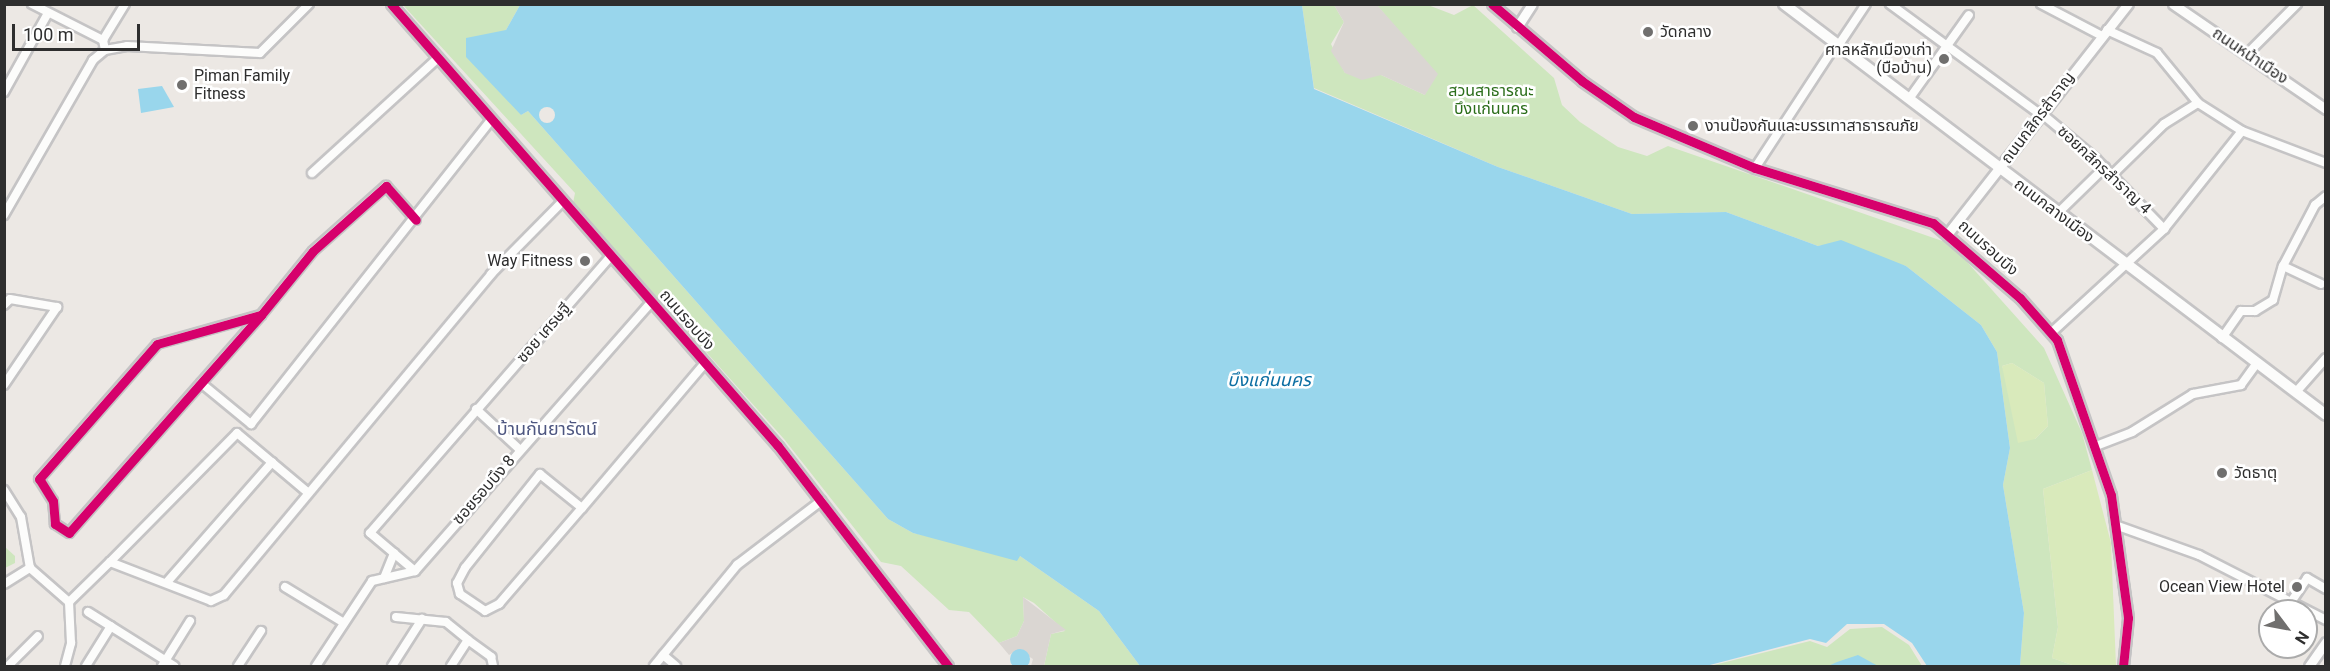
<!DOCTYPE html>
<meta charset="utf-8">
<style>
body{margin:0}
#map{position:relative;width:2330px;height:671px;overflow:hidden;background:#ece8e4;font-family:Roboto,"Noto Sans Thai",sans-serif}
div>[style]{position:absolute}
.green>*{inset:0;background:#cee6be}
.pitch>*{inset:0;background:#d9eabb}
.plaza>*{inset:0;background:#dad6d2}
.water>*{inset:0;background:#99d6ec}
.round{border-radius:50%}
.pier>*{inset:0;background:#ece8e4}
.roads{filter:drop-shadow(2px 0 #c5c4c5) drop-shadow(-2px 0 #c5c4c5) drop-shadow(0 2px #c5c4c5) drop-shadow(0 -2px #c5c4c5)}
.minor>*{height:8px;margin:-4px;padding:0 4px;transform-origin:4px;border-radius:4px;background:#fcfcfb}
.tertiary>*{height:9px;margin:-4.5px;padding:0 4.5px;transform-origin:4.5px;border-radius:4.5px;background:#fcfcfb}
.secondary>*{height:10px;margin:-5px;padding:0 5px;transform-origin:5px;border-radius:5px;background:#fcfcfb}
.cycleway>*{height:9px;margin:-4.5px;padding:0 4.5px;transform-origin:4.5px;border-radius:4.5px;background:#d6006c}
.dots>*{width:16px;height:16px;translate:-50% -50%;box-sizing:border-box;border:3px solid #fff;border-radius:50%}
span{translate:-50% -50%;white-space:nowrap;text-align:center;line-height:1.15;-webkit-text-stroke:5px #fff;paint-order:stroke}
.poi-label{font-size:16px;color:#2e2e2e}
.left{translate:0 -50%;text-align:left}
.right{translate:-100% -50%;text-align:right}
.street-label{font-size:16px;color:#2e2e2e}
.park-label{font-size:16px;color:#2c6e1b}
.water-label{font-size:18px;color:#0d6fa3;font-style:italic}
.neighbourhood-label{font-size:18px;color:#4d5680}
.frame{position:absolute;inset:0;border:6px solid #2e2e2e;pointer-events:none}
.north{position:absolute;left:2258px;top:599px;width:60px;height:60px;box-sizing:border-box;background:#fff;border:2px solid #ababab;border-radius:50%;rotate:122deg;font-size:16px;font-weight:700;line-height:24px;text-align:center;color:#2e2e2e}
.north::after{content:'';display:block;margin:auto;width:21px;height:27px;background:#706f6e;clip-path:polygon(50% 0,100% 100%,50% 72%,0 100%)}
.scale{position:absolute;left:12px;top:24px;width:128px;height:27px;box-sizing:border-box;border:3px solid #2e2e2e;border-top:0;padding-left:8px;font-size:18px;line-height:21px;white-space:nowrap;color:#2e2e2e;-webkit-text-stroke:4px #fff;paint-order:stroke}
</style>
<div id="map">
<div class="green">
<i style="clip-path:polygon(403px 5px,520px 5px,506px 30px,521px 115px,528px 111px,888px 519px,913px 533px,1020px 556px,1099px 611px,1140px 666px,1044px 666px,1051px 634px,1065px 631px,1034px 603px,1023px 597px,1024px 621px,1017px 636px,999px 643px,969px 612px,949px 610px,901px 566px,881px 562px,784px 439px,573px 203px,575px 193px)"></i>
<i style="clip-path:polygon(evenodd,1302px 5px,1334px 5px,1344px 22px,1331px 44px,1345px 73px,1381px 75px,1425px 95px,1394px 26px,1377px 5px,1428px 5px,1454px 15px,1473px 5px,1554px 78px,1562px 105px,1580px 122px,1618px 147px,1647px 156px,1668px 146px,1951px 244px,2044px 348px,2082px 433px,2092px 470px,2043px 489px,2058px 627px,2052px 658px,2075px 666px,2020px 666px,2024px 613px,2003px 485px,2010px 448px,1997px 352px,1981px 325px,1906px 266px,1831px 244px,1818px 246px,1726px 212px,1632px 214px,1498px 167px,1314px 88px,1302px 5px,2012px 363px,2044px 383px,2048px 426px,2035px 439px,2002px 366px,2012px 363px)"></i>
<i style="clip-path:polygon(5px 547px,15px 556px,15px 563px,5px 568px)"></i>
<i style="clip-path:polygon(1882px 627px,1909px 645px,1922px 666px,1710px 666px,1810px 641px,1827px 647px,1850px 629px)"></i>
</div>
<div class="pitch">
<i style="clip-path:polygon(2012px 363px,2044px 383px,2048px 426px,2035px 439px,2018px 443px,2002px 366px)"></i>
<i style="clip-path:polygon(2092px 470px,2111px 543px,2116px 666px,2075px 666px,2052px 658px,2058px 627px,2043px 489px)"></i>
</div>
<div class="plaza">
<i style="clip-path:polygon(1334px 5px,1377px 5px,1438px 74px,1425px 95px,1381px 75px,1362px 80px,1345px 73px,1331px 51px,1344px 22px)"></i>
<i style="clip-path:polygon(1023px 597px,1066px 630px,1051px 634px,1044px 666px,1031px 666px,1033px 659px,1018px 650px,1009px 655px,999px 643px,1017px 636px,1024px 621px)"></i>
</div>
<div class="water">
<i style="clip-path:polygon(520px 5px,1302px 5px,1314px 89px,1498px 167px,1632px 214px,1726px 212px,1818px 246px,1841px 240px,1906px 266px,1981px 325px,1997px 352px,2010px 448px,2003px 485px,2024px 613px,2020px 666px,1927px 666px,1912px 643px,1884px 624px,1847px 624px,1826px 643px,1810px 639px,1706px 666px,1140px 666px,1099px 611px,1020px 556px,1017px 561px,913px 533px,888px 519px,528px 111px,521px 115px,466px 57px,466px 38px,506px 30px)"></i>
<i style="clip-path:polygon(162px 86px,174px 107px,141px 113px,138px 89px)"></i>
<i class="round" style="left:1010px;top:649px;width:20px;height:20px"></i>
<i style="clip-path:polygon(1858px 655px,1878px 666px,1828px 666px,1837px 662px)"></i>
</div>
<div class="pier">
<i class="round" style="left:539px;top:107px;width:16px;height:16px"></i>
</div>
<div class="roads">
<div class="minor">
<i style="left:32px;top:4px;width:80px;rotate:26.9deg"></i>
<i style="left:103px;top:40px;width:10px;rotate:79deg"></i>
<i style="left:1890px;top:4px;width:186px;rotate:36.3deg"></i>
<i style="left:2041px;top:4px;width:69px;rotate:27.7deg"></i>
<i style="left:2107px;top:30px;width:55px;rotate:24.7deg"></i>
<i style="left:2157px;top:53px;width:65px;rotate:50.6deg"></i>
<i style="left:2198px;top:103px;width:52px;rotate:32.5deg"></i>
<i style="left:2242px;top:131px;width:90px;rotate:20.9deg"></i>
<i style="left:103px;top:40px;width:42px;rotate:-58.6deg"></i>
<i style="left:1838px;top:46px;width:50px;rotate:-56.3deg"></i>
<i style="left:2249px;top:52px;width:68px;rotate:-45deg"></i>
<i style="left:4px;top:92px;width:90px;rotate:-60.9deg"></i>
<i style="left:1909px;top:99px;width:103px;rotate:-54.5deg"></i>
<i style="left:2041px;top:113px;width:72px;rotate:39.9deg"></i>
<i style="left:2096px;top:159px;width:98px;rotate:45.8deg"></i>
<i style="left:1755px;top:168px;width:148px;rotate:-56.8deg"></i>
<i style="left:312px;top:173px;width:171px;rotate:-42.4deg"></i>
<i style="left:2112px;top:175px;width:73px;rotate:-44.4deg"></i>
<i style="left:2164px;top:124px;width:40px;rotate:-32deg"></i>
<i style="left:2057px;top:214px;width:67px;rotate:-44.4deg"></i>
<i style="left:4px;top:215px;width:179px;rotate:-60.1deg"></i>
<i style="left:93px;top:60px;width:16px;rotate:-40deg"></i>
<i style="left:105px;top:50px;width:22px;rotate:-10deg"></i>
<i style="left:127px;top:46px;width:133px;rotate:3deg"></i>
<i style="left:260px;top:53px;width:69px;rotate:-45deg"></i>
<i style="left:2283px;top:266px;width:42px;rotate:25.3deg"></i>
<i style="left:4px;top:305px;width:8px;rotate:-45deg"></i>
<i style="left:10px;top:299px;width:48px;rotate:9.7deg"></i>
<i style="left:57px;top:307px;width:94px;rotate:124.2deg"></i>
<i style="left:261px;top:315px;width:290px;rotate:131.4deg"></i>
<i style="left:69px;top:533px;width:17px;rotate:-147deg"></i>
<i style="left:55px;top:524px;width:23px;rotate:-95deg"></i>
<i style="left:53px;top:501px;width:26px;rotate:-122deg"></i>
<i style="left:39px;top:479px;width:179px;rotate:-48.8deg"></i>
<i style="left:157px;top:344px;width:108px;rotate:-15.6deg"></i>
<i style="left:261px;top:315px;width:82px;rotate:-50.9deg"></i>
<i style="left:313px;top:251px;width:98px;rotate:-41.7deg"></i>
<i style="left:386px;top:186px;width:45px;rotate:48.6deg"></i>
<i style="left:2051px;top:333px;width:154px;rotate:-42.6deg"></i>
<i style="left:2164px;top:229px;width:125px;rotate:-51.5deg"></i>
<i style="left:2222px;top:338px;width:33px;rotate:-55deg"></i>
<i style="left:2241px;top:311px;width:14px"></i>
<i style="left:2255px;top:311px;width:21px;rotate:-31deg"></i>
<i style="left:2273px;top:300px;width:35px;rotate:-74deg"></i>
<i style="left:2283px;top:266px;width:69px;rotate:-62.3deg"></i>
<i style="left:2315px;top:205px;width:14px;rotate:-39deg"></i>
<i style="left:201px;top:383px;width:65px;rotate:39.4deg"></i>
<i style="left:251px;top:424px;width:387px;rotate:-51.7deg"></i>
<i style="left:2296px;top:392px;width:45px;rotate:-48.6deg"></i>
<i style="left:476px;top:409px;width:59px;rotate:42.9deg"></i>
<i style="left:2096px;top:446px;width:39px;rotate:-21deg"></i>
<i style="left:2132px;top:432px;width:72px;rotate:-31.9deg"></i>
<i style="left:2193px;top:394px;width:49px;rotate:-10.6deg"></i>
<i style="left:2241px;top:385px;width:26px;rotate:-54deg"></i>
<i style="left:4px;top:490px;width:32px;rotate:58deg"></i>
<i style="left:21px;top:517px;width:52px;rotate:80deg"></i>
<i style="left:30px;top:568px;width:52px;rotate:41.1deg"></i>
<i style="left:582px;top:508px;width:54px;rotate:-141deg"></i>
<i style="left:540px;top:474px;width:120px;rotate:128.6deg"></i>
<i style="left:465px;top:568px;width:17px;rotate:118deg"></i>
<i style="left:457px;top:583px;width:11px;rotate:75deg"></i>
<i style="left:460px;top:594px;width:30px;rotate:34deg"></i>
<i style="left:485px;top:611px;width:16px;rotate:-27deg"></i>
<i style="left:499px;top:604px;width:127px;rotate:-49.2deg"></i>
<i style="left:582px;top:508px;width:190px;rotate:-49.7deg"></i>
<i style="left:2118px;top:526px;width:86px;rotate:19.7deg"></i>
<i style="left:2199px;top:555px;width:143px;rotate:27.1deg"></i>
<i style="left:110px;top:562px;width:181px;rotate:-45.4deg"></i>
<i style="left:237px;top:433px;width:90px;rotate:40deg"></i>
<i style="left:415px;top:571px;width:59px;rotate:-139.8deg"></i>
<i style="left:370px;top:533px;width:367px;rotate:-49deg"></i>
<i style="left:384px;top:578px;width:27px;rotate:-68deg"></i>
<i style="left:168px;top:581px;width:158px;rotate:-48.8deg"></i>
<i style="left:4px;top:584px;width:31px;rotate:-32deg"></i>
<i style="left:285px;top:587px;width:69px;rotate:31.4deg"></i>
<i style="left:2291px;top:602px;width:29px;rotate:-56deg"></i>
<i style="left:2307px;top:578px;width:22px;rotate:30deg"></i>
<i style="left:88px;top:612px;width:102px;rotate:32.1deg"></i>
<i style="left:396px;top:617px;width:50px;rotate:5.7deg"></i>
<i style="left:446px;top:622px;width:28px;rotate:39deg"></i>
<i style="left:663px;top:655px;width:17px;rotate:40deg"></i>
<i style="left:8px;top:666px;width:42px;rotate:-45deg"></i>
<i style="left:65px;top:666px;width:24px;rotate:-75deg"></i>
<i style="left:71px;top:643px;width:41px;rotate:-92.8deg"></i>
<i style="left:69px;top:602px;width:57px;rotate:-44.3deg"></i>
<i style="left:110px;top:562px;width:108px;rotate:21.1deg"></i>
<i style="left:211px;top:601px;width:14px;rotate:-25deg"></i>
<i style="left:224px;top:595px;width:418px;rotate:-50.2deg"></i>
<i style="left:491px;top:274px;width:101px;rotate:-45.4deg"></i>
<i style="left:86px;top:666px;width:47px;rotate:-58deg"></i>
<i style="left:162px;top:666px;width:53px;rotate:-58.1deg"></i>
<i style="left:238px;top:666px;width:42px;rotate:-56.7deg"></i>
<i style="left:316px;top:666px;width:102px;rotate:-56.6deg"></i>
<i style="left:372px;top:581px;width:44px;rotate:-13.1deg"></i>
<i style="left:415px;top:571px;width:358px;rotate:-48.7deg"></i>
<i style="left:392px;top:666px;width:56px;rotate:-57.4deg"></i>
<i style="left:451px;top:666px;width:31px;rotate:-57deg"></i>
<i style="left:468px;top:640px;width:29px;rotate:36deg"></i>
<i style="left:491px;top:657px;width:9px;rotate:77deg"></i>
<i style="left:654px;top:666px;width:131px;rotate:-50.6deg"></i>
<i style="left:737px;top:565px;width:106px;rotate:-37.3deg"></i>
</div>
<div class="tertiary">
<i style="left:391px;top:4px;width:587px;rotate:48.8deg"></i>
<i style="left:778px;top:446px;width:278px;rotate:52.3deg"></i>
<i style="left:1492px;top:4px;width:118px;rotate:40.5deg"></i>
<i style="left:1582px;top:81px;width:63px;rotate:34.7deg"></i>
<i style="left:1634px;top:117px;width:131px;rotate:22.9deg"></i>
<i style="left:1755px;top:168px;width:186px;rotate:17.2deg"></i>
<i style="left:1933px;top:223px;width:115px;rotate:40.8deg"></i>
<i style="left:2020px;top:298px;width:56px;rotate:48.6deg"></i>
<i style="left:2057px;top:340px;width:164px;rotate:70.8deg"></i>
<i style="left:2111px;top:495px;width:124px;rotate:82.1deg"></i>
<i style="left:2128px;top:618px;width:48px;rotate:95.9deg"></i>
<i style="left:2173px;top:4px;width:186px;rotate:34.5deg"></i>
<i style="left:1517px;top:27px;width:27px;rotate:-57deg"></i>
<i style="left:1949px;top:232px;width:290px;rotate:-51.9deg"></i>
<i style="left:2309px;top:666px;width:29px;rotate:-55deg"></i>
</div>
<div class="secondary">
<i style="left:1784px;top:4px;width:680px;rotate:37.17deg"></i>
</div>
</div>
<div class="cycleway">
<i style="left:391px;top:4px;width:587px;rotate:48.8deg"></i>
<i style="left:778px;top:446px;width:278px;rotate:52.3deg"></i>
<i style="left:1492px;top:4px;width:118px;rotate:40.5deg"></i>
<i style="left:1582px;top:81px;width:63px;rotate:34.7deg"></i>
<i style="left:1634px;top:117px;width:131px;rotate:22.9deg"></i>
<i style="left:1755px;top:168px;width:186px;rotate:17.2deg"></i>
<i style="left:1933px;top:223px;width:115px;rotate:40.8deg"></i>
<i style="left:2020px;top:298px;width:56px;rotate:48.6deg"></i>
<i style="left:2057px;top:340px;width:164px;rotate:70.8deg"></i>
<i style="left:2111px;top:495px;width:124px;rotate:82.1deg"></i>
<i style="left:2128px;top:618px;width:48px;rotate:95.9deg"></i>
<i style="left:261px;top:315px;width:290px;rotate:131.4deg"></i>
<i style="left:69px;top:533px;width:17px;rotate:-147deg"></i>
<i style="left:55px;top:524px;width:23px;rotate:-95deg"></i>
<i style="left:53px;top:501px;width:26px;rotate:-122deg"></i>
<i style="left:39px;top:479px;width:179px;rotate:-48.8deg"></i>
<i style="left:157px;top:344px;width:108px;rotate:-15.6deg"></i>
<i style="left:261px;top:315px;width:82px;rotate:-50.9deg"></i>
<i style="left:313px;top:251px;width:98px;rotate:-41.7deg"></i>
<i style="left:386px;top:186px;width:45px;rotate:48.6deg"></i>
</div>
<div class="dots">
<i style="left:1648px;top:32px;background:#706f6e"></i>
<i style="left:1944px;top:59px;background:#706f6e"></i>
<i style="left:182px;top:85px;background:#706f6e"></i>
<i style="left:1693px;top:126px;background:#706f6e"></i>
<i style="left:585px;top:261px;background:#706f6e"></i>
<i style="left:2222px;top:473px;background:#706f6e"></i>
<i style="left:2297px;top:587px;background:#706f6e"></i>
</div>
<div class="poi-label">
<span class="left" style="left:1660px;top:32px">วัดกลาง</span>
<span class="right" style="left:1932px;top:59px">ศาลหลักเมืองเก่า<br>(บือบ้าน)</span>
<span class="left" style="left:194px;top:85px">Piman Family<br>Fitness</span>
<span class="left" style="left:1705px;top:126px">งานป้องกันและบรรเทาสาธารณภัย</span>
<span class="right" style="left:573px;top:261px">Way Fitness</span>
<span class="left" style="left:2234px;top:473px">วัดธาตุ</span>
<span class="right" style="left:2285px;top:587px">Ocean View Hotel</span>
</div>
<div class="street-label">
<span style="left:2250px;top:56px;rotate:34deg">ถนนหน้าเมือง</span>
<span style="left:2038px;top:118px;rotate:-53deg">ถนนกสิกรสำราญ</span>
<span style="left:2104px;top:170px;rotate:43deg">ซอยกสิกรสำราญ 4</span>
<span style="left:2054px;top:211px;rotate:37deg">ถนนกลางเมือง</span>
<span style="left:1988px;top:248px;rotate:42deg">ถนนรอบบึง</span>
<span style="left:687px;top:320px;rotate:49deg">ถนนรอบบึง</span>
<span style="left:544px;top:333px;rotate:-49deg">ซอย เศรษฐี</span>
<span style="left:484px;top:490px;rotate:-49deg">ซอยรอบบึง 8</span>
</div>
<div class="park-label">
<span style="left:1491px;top:100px">สวนสาธารณะ<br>บึงแก่นนคร</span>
</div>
<div class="water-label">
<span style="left:1269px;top:380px">บึงแก่นนคร</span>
</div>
<div class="neighbourhood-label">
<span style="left:547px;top:429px">บ้านกันยารัตน์</span>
</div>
<div class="frame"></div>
<div class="north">N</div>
<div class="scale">100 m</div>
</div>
